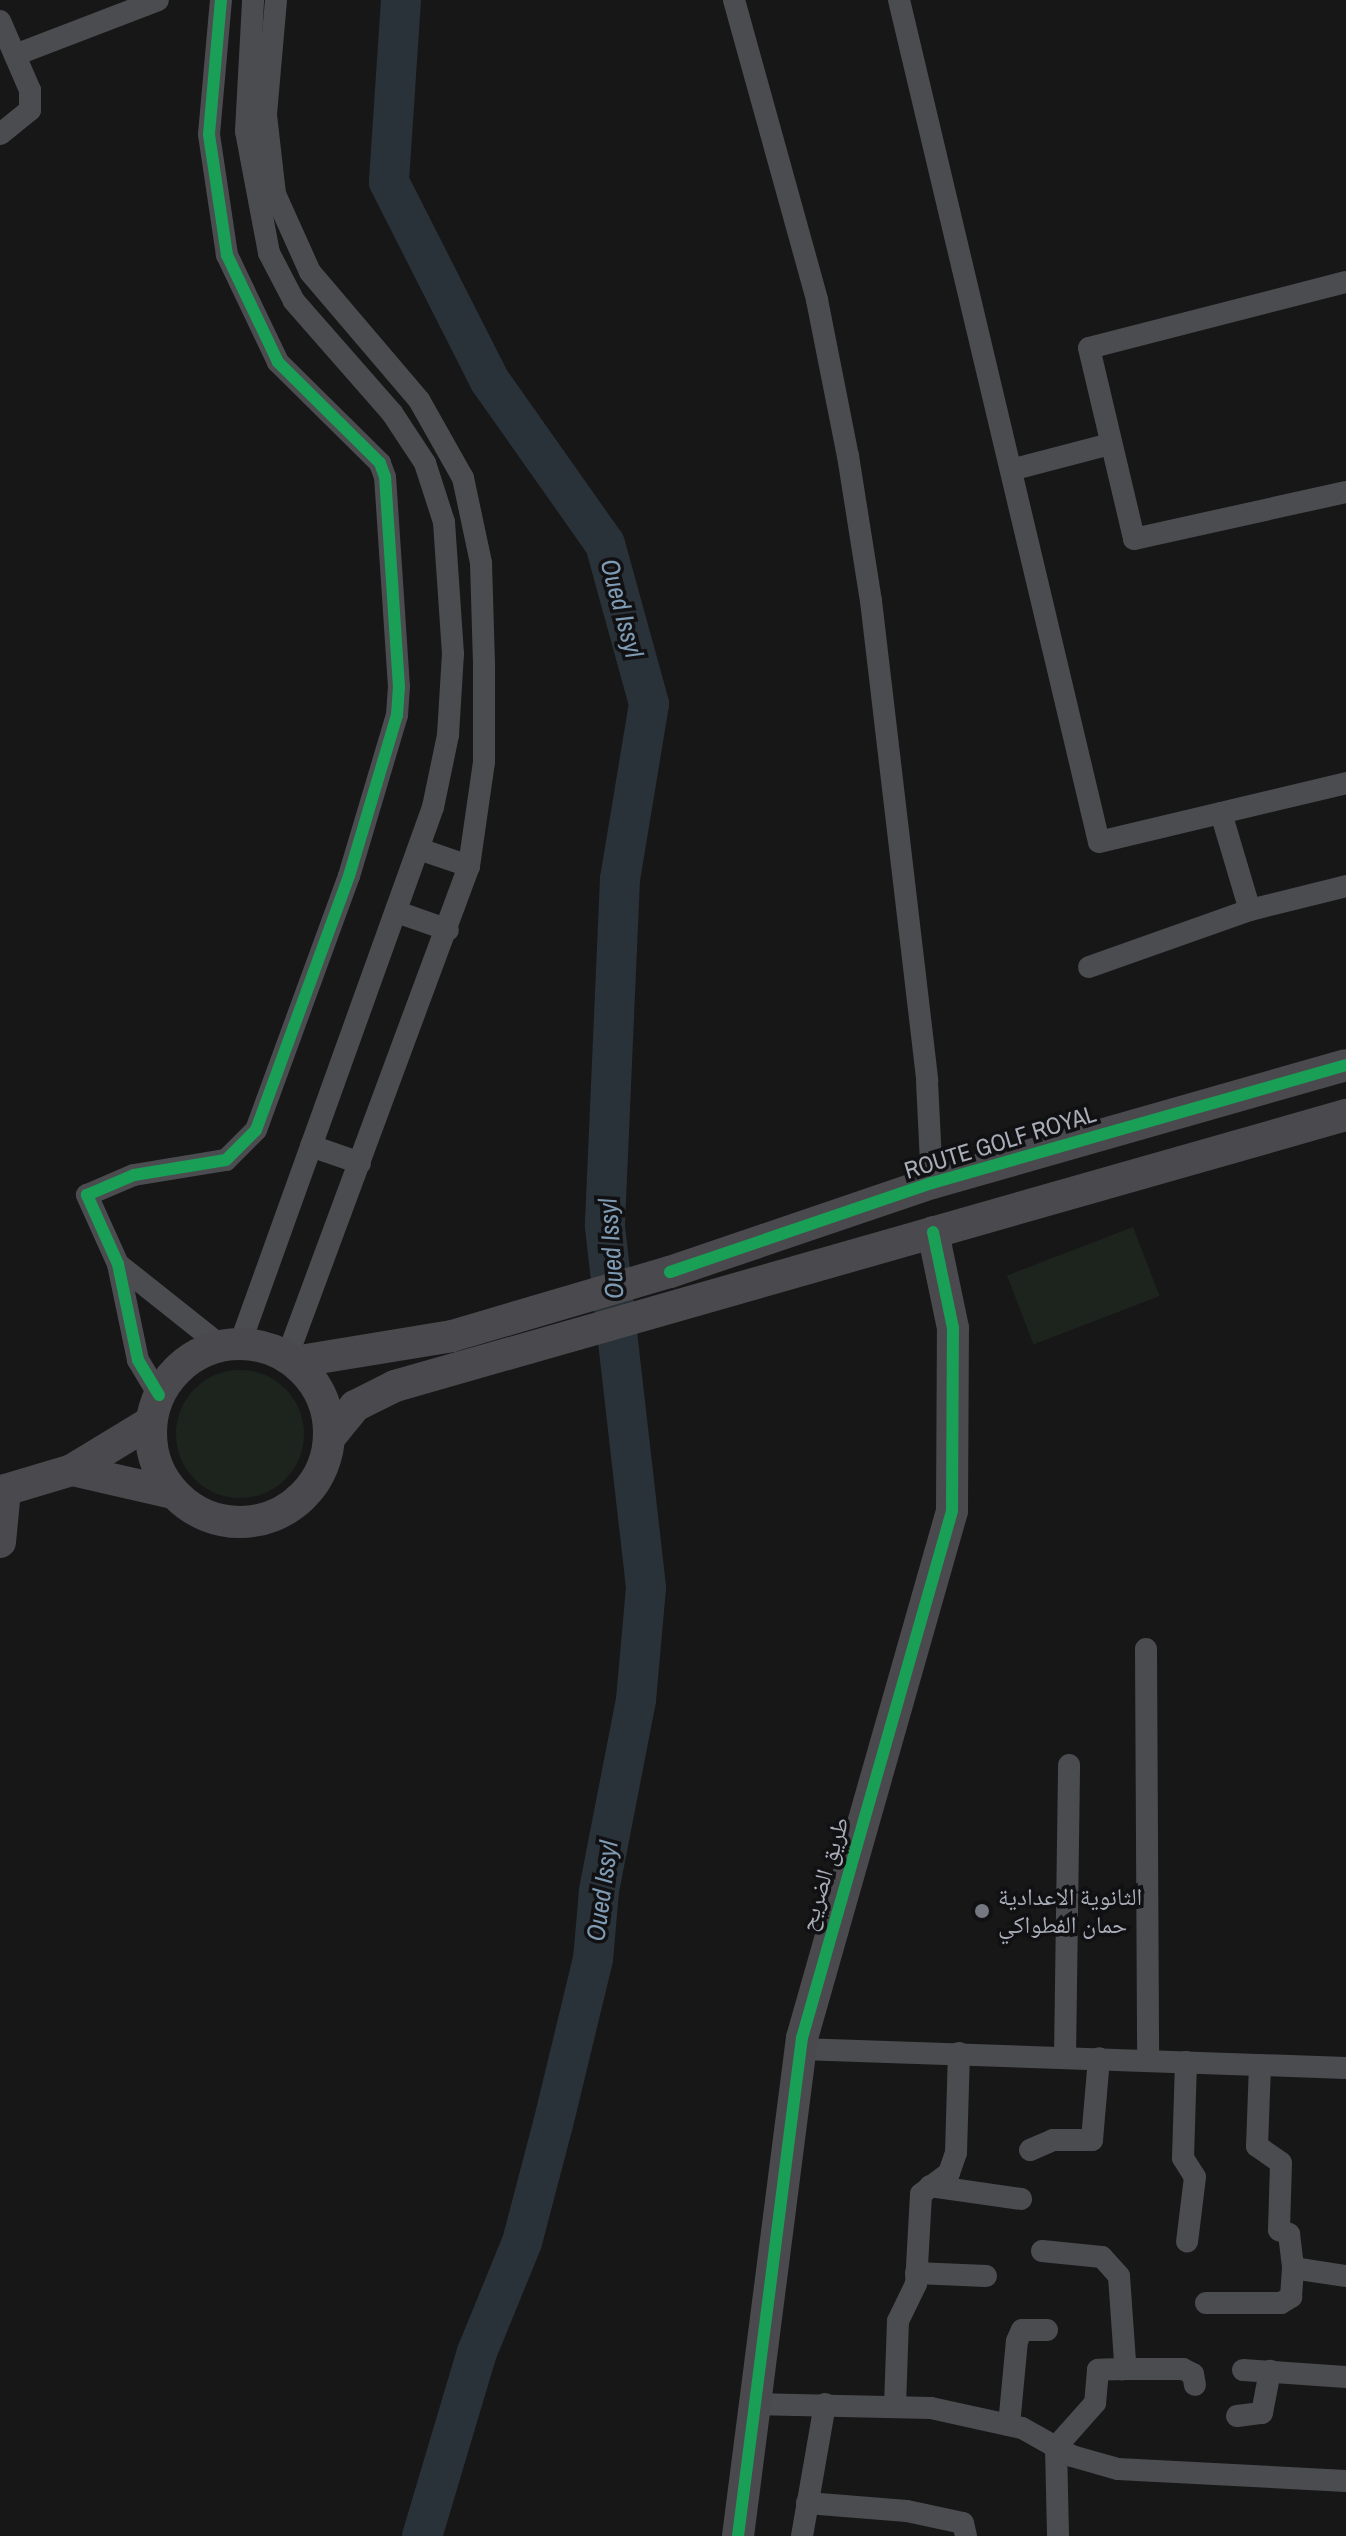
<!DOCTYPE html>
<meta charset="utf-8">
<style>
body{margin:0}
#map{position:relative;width:1346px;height:2536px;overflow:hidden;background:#171717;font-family:"Archivo Narrow","Noto Naskh Arabic",sans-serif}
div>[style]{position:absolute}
.green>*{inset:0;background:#1d241e;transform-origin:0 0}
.round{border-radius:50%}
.river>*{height:40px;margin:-20px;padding:0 20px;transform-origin:20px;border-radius:20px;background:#2a3239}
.street>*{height:22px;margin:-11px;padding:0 11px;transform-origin:11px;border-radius:11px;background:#4b4c50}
.secondary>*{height:32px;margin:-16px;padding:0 16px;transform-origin:16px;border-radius:16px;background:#4a4a4e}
.secondary>.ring{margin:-16px;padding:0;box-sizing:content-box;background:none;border:32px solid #4a4a4e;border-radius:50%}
.cycleway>*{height:12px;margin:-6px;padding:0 6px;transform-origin:6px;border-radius:6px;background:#1a9f57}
.dots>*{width:22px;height:22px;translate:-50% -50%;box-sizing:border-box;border:4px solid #111113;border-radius:50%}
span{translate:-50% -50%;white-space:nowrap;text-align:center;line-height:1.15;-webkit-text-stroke:7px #111113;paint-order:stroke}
.street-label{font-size:24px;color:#a8adb8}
.poi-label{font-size:24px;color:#a8adb8}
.left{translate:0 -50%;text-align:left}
.water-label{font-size:26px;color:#7f9bb3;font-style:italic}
</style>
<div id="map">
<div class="green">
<i style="left:1133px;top:1227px;width:74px;height:135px;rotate:69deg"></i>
<i class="round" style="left:176px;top:1370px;width:128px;height:128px"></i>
</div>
<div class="river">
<i style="left:401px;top:0;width:182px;rotate:93.8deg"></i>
<i style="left:389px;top:182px;width:223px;rotate:63.1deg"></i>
<i style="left:490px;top:381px;width:199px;rotate:54.8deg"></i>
<i style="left:605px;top:544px;width:166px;rotate:74.6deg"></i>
<i style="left:649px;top:704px;width:177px;rotate:99.4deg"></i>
<i style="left:620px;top:879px;width:348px;rotate:92.5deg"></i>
<i style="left:605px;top:1227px;width:363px;rotate:83.5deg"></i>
<i style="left:646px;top:1588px;width:112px;rotate:95.1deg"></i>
<i style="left:636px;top:1700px;width:195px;rotate:101deg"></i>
<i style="left:599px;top:1891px;width:68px;rotate:95deg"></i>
<i style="left:593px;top:1959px;width:170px;rotate:103.6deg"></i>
<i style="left:553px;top:2124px;width:122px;rotate:104.7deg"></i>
<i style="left:522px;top:2242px;width:119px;rotate:112.2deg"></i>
<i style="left:477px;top:2352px;width:192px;rotate:106.6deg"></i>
</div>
<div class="street">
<i style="left:276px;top:0;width:115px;rotate:95deg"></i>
<i style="left:266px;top:115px;width:80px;rotate:83.5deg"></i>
<i style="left:275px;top:194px;width:85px;rotate:65.8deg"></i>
<i style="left:310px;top:272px;width:168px;rotate:49.6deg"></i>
<i style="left:419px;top:400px;width:90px;rotate:60.6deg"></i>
<i style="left:463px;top:478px;width:87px;rotate:78deg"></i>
<i style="left:481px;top:563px;width:99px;rotate:88.3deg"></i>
<i style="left:484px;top:662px;width:100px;rotate:90deg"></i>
<i style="left:484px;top:762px;width:105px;rotate:98.2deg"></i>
<i style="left:469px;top:866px;width:524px;rotate:110.34deg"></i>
<i style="left:734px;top:0;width:311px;rotate:74.5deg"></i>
<i style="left:817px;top:300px;width:159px;rotate:78.8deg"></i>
<i style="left:848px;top:456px;width:147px;rotate:81deg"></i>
<i style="left:871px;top:601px;width:483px;rotate:83.3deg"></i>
<i style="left:927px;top:1081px;width:102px;rotate:87.2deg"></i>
<i style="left:899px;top:0;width:865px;rotate:76.64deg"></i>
<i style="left:1099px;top:842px;width:254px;rotate:-13.4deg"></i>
<i style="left:0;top:21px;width:75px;rotate:66.5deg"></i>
<i style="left:30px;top:90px;width:20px;rotate:90deg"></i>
<i style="left:30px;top:110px;width:38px;rotate:141deg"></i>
<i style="left:15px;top:55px;width:153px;rotate:-21deg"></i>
<i style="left:1346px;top:282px;width:265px;rotate:165.6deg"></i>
<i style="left:1089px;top:348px;width:196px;rotate:76.7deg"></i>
<i style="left:1134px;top:539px;width:217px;rotate:-12.5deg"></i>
<i style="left:1011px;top:470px;width:102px;rotate:-14.7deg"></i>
<i style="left:1221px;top:813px;width:101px;rotate:73.4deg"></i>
<i style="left:419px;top:849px;width:53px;rotate:18.8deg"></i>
<i style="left:397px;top:912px;width:54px;rotate:19.4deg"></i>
<i style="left:1089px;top:967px;width:171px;rotate:-19.5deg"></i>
<i style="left:1250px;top:910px;width:99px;rotate:-14deg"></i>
<i style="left:311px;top:1146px;width:52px;rotate:19.1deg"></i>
<i style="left:118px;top:1264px;width:132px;rotate:38.5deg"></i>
<i style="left:240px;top:1344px;width:571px;rotate:-70.23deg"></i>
<i style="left:433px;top:807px;width:74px;rotate:-78.2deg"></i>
<i style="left:448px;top:735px;width:81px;rotate:-86.5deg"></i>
<i style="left:453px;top:654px;width:132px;rotate:-93.9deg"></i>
<i style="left:444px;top:522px;width:62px;rotate:-107.9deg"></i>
<i style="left:425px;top:463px;width:60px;rotate:-123.4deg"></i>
<i style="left:392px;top:413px;width:149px;rotate:-131.2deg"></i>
<i style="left:294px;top:301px;width:54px;rotate:-117.5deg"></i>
<i style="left:269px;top:253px;width:124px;rotate:-100.7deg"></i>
<i style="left:246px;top:131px;width:131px;rotate:-86.9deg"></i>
<i style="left:159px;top:1395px;width:41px;rotate:-121deg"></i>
<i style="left:138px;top:1360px;width:98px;rotate:-101.8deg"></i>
<i style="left:118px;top:1264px;width:76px;rotate:-114.2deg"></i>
<i style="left:87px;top:1195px;width:51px;rotate:-23.1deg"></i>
<i style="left:134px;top:1175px;width:93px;rotate:-9.3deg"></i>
<i style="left:226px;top:1160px;width:42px;rotate:-45deg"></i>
<i style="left:256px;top:1130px;width:270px;rotate:-69.9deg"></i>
<i style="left:349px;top:876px;width:168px;rotate:-73.4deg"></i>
<i style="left:397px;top:715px;width:28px;rotate:-86deg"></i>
<i style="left:399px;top:687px;width:210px;rotate:-93.8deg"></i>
<i style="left:385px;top:477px;width:15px;rotate:-110deg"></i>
<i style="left:380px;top:463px;width:144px;rotate:-135.3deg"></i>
<i style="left:278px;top:362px;width:119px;rotate:-115.5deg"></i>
<i style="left:227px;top:255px;width:122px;rotate:-98.5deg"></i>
<i style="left:209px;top:134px;width:135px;rotate:-84.9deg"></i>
<i style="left:1146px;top:1649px;width:411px;rotate:89.7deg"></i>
<i style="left:800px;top:2049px;width:546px;rotate:1.99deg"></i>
<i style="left:1065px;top:2057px;width:292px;rotate:-89.2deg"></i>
<i style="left:1186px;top:2062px;width:96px;rotate:91.8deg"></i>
<i style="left:1183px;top:2158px;width:22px;rotate:58deg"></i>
<i style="left:1195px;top:2177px;width:65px;rotate:97deg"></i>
<i style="left:1260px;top:2065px;width:81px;rotate:92.1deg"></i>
<i style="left:1257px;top:2146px;width:29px;rotate:35deg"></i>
<i style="left:1281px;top:2163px;width:67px;rotate:91.7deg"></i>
<i style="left:1279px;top:2230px;width:11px;rotate:22deg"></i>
<i style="left:1289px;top:2234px;width:34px;rotate:83deg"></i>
<i style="left:1293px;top:2268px;width:54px;rotate:8.6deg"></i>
<i style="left:1030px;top:2150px;width:25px;rotate:-23deg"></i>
<i style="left:1053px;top:2140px;width:39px"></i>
<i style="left:1092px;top:2140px;width:82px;rotate:-85.1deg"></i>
<i style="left:930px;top:2186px;width:92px;rotate:8.1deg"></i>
<i style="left:1042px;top:2251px;width:60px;rotate:5.7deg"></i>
<i style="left:1102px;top:2257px;width:25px;rotate:48deg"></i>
<i style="left:1119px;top:2276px;width:85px;rotate:86deg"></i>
<i style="left:1125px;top:2361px;width:9px;rotate:111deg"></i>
<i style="left:1122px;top:2369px;width:24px;rotate:178deg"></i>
<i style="left:1098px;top:2370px;width:33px;rotate:95deg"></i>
<i style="left:1095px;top:2403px;width:59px;rotate:131.6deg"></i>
<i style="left:1056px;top:2447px;width:89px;rotate:88.7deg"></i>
<i style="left:916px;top:2273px;width:70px;rotate:2.5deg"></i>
<i style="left:1206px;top:2303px;width:75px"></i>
<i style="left:1281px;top:2303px;width:12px;rotate:-31deg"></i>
<i style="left:1291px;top:2297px;width:29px;rotate:-86deg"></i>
<i style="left:1122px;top:2369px;width:61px"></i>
<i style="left:1183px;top:2369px;width:11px;rotate:27deg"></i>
<i style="left:1193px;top:2374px;width:11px;rotate:80deg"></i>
<i style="left:1243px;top:2370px;width:103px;rotate:3.9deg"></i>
<i style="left:754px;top:2404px;width:177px;rotate:1.3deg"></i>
<i style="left:931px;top:2408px;width:93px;rotate:12.4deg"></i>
<i style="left:1022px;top:2428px;width:57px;rotate:29.2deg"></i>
<i style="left:1072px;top:2456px;width:48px;rotate:15.8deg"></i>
<i style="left:1118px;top:2469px;width:228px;rotate:3deg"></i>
<i style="left:895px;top:2406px;width:85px;rotate:-88deg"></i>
<i style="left:898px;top:2321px;width:41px;rotate:-64.1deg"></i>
<i style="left:916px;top:2284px;width:90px;rotate:-86.8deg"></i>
<i style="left:921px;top:2194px;width:35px;rotate:-37deg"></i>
<i style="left:949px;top:2173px;width:21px;rotate:-71deg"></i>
<i style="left:956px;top:2153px;width:100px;rotate:-88.3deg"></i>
<i style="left:1237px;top:2416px;width:25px;rotate:-7deg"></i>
<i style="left:1262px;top:2413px;width:43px;rotate:-79.2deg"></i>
<i style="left:1009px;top:2425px;width:84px;rotate:-84.6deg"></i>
<i style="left:1017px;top:2341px;width:12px;rotate:-66deg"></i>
<i style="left:1022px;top:2330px;width:25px"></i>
<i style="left:807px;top:2503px;width:100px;rotate:4.6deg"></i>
<i style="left:907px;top:2511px;width:57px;rotate:12.1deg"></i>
<i style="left:963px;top:2523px;width:13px;rotate:77deg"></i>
<i style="left:802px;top:2536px;width:134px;rotate:-80.1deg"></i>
</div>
<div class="secondary">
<i class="ring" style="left:151px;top:1344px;width:146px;height:146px"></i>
<i style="left:294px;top:1362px;width:160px;rotate:-9.3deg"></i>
<i style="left:452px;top:1336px;width:227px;rotate:-16.4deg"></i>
<i style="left:670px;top:1272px;width:277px;rotate:-18.8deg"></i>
<i style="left:932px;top:1183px;width:430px;rotate:-15.9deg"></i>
<i style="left:330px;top:1437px;width:40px;rotate:-51deg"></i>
<i style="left:355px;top:1406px;width:45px;rotate:-26.6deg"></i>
<i style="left:395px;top:1386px;width:989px;rotate:-15.91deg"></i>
<i style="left:72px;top:1470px;width:104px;rotate:12.8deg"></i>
<i style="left:0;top:1542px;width:52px;rotate:-84.5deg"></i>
<i style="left:5px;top:1490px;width:70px;rotate:-16.6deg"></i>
<i style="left:72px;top:1470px;width:92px;rotate:-31.3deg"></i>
<i style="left:738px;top:2536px;width:502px;rotate:-82.68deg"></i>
<i style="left:802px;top:2038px;width:548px;rotate:-74.11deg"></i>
<i style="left:952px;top:1511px;width:183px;rotate:-89.7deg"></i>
<i style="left:953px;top:1328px;width:98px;rotate:-101.8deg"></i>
</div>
<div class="cycleway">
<i style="left:670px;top:1272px;width:277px;rotate:-18.8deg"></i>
<i style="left:932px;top:1183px;width:430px;rotate:-15.9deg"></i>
<i style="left:159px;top:1395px;width:41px;rotate:-121deg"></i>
<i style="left:138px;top:1360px;width:98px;rotate:-101.8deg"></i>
<i style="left:118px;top:1264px;width:76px;rotate:-114.2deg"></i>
<i style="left:87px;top:1195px;width:51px;rotate:-23.1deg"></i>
<i style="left:134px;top:1175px;width:93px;rotate:-9.3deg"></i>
<i style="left:226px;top:1160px;width:42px;rotate:-45deg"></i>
<i style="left:256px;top:1130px;width:270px;rotate:-69.9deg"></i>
<i style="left:349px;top:876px;width:168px;rotate:-73.4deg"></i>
<i style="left:397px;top:715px;width:28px;rotate:-86deg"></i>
<i style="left:399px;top:687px;width:210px;rotate:-93.8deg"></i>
<i style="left:385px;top:477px;width:15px;rotate:-110deg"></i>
<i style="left:380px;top:463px;width:144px;rotate:-135.3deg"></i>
<i style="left:278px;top:362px;width:119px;rotate:-115.5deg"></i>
<i style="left:227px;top:255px;width:122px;rotate:-98.5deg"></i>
<i style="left:209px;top:134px;width:135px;rotate:-84.9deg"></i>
<i style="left:738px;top:2536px;width:502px;rotate:-82.68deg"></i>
<i style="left:802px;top:2038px;width:548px;rotate:-74.11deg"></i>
<i style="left:952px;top:1511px;width:183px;rotate:-89.7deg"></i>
<i style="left:953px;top:1328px;width:98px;rotate:-101.8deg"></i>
</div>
<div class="dots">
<i style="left:982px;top:1911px;background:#757880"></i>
</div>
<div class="street-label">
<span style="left:1000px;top:1142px;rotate:-17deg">ROUTE GOLF ROYAL</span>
<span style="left:824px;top:1874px;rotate:-73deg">طريق الضريح</span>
</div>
<div class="poi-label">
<span class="left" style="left:998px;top:1911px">الثانوية الاعدادية<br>حمان الفطواكي</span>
</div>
<div class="water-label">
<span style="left:622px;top:608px;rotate:75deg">Oued Issyl</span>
<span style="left:611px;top:1249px;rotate:-94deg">Oued Issyl</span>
<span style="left:602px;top:1891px;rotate:-82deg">Oued Issyl</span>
</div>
</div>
